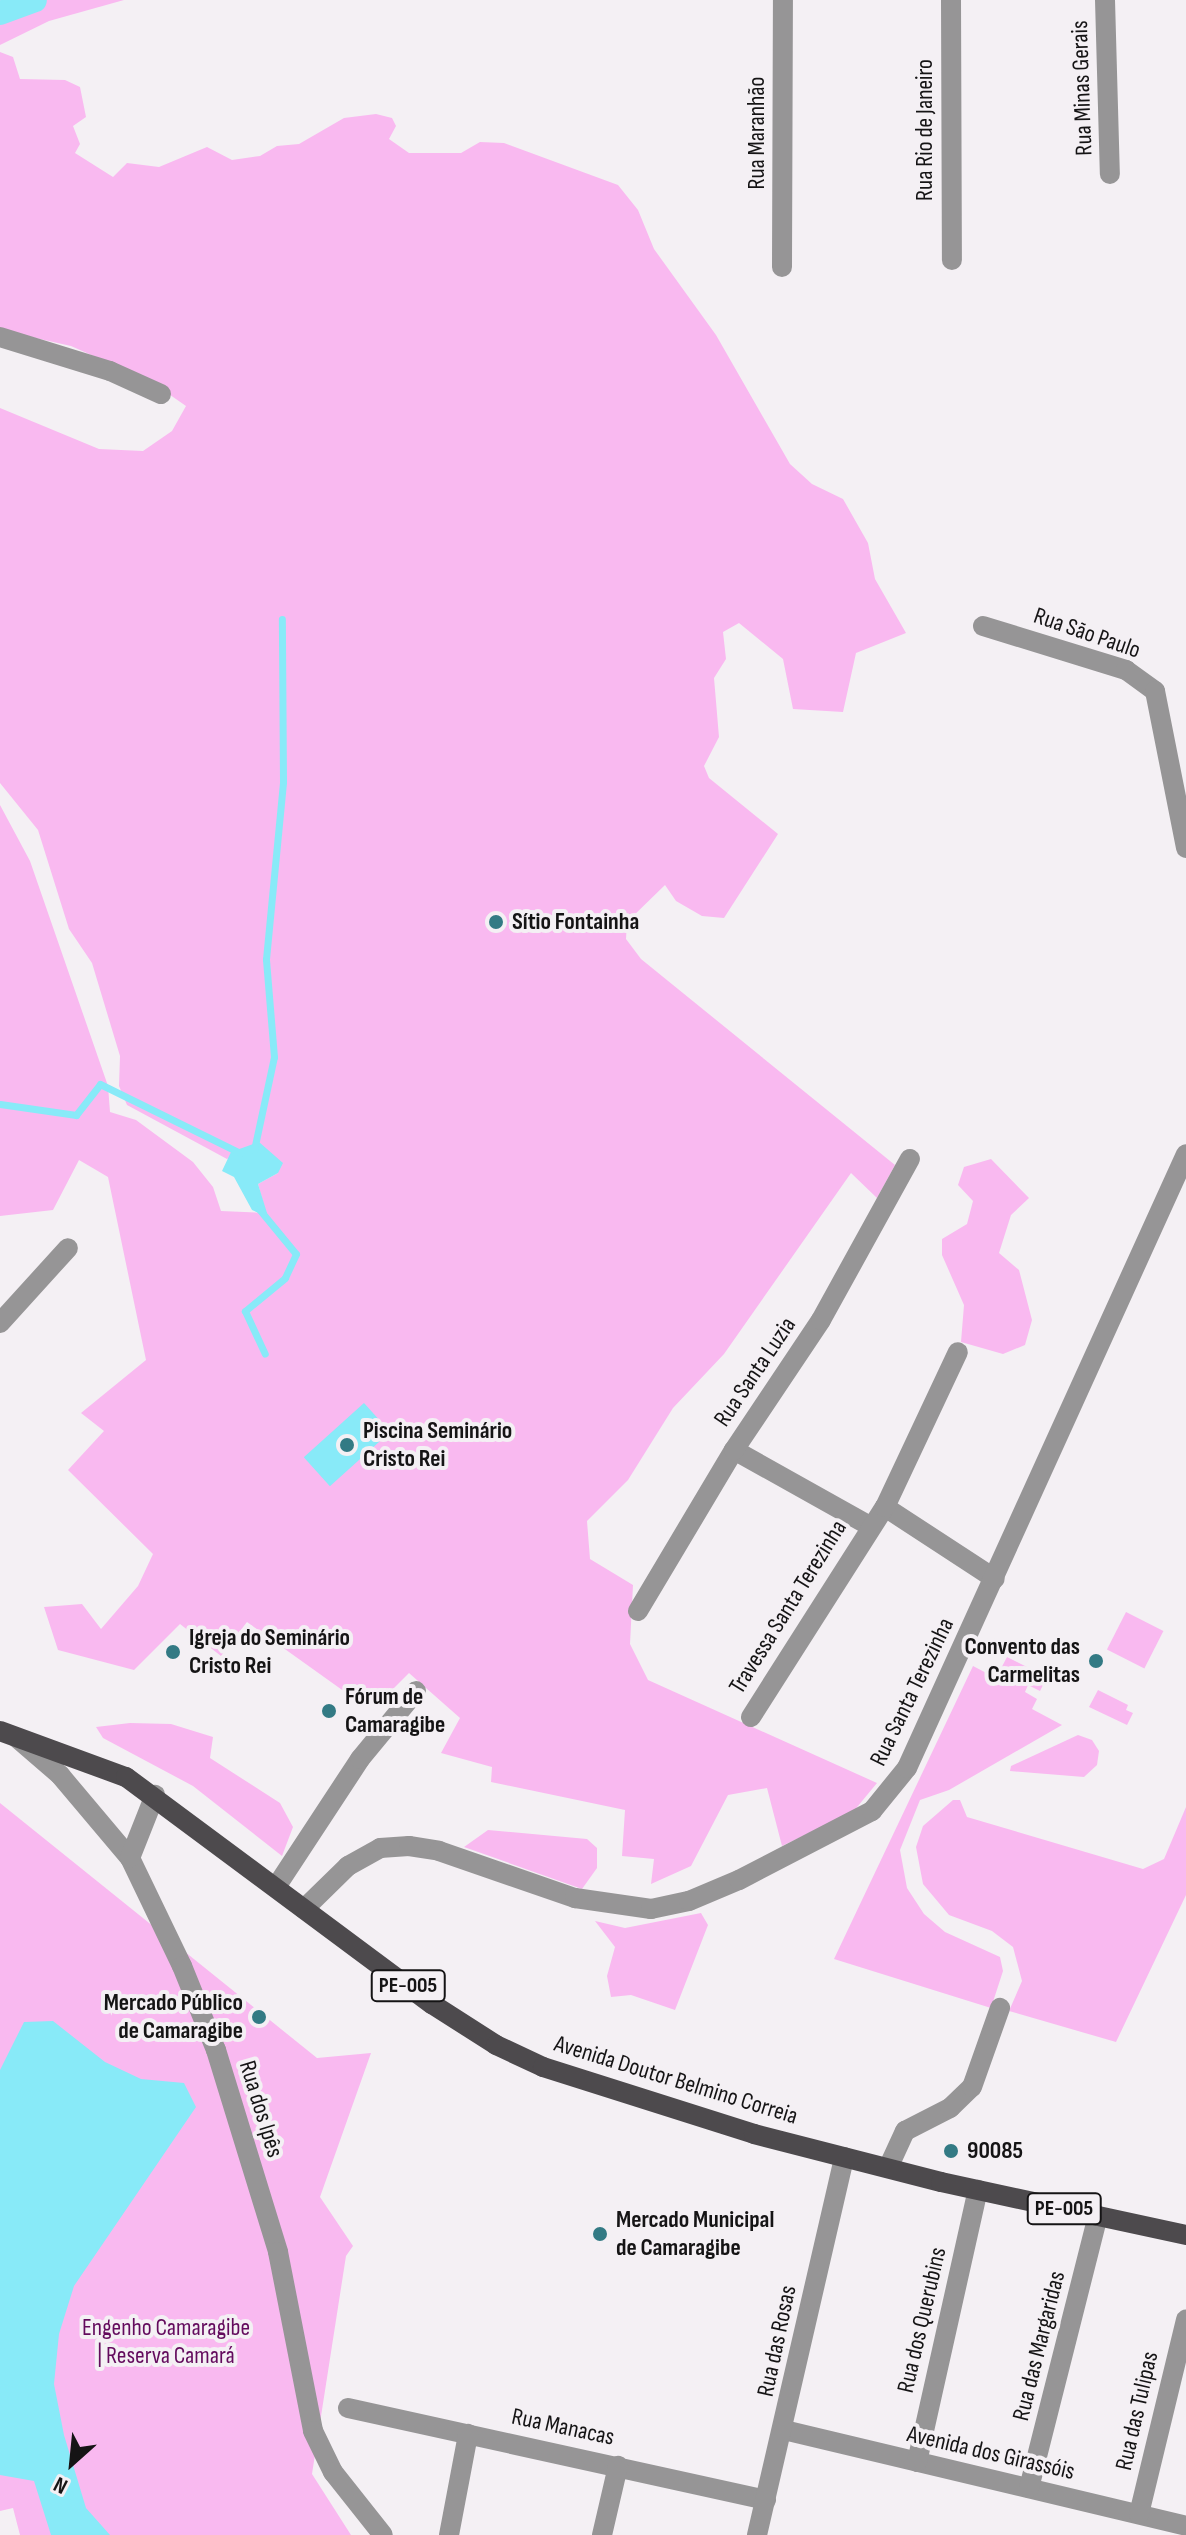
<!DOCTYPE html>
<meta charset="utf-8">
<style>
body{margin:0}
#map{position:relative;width:1186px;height:2535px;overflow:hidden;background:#f4f0f4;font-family:"Sofia Sans Condensed",sans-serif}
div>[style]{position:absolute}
.green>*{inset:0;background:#f9b9f0;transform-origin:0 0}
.water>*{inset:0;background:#88eaf8;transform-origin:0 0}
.stream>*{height:7px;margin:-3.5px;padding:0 3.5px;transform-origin:3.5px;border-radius:3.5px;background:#88eaf8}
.canal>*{height:24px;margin:-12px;padding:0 12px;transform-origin:12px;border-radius:12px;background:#88eaf8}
.minor>*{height:20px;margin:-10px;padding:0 10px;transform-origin:10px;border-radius:10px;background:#969596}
.major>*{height:20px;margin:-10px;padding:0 10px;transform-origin:10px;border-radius:10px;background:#4d4a4d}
.dots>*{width:22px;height:22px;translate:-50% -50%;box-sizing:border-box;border:4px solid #f4f0f4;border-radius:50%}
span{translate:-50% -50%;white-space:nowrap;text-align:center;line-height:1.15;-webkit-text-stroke:8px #f4f0f4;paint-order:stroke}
.shield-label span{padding:2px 6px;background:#f4f0f4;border:2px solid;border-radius:6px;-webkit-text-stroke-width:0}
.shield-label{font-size:22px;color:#151415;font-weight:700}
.street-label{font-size:24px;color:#151415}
.poi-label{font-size:24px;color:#151415;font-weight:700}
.left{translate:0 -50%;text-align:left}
.right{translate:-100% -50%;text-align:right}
.park-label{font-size:24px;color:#630b5d}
.north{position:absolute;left:32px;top:2423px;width:80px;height:80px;-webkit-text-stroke:6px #f4f0f4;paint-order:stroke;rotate:207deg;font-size:22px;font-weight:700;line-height:32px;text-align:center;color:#151415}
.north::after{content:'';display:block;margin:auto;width:28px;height:36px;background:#151415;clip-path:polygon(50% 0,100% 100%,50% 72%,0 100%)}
</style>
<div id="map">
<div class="green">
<i style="clip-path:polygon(0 0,124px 0,49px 21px,0 45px)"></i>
<i style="clip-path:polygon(0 52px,13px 57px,20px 79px,65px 80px,80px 87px,86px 117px,73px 126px,80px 144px,75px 153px,113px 177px,127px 163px,159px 167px,207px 147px,232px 160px,260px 156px,277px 146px,299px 144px,344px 118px,376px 114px,392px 118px,396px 126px,389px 139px,409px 153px,461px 153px,480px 142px,504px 143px,618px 185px,638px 210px,654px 249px,716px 335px,790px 464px,812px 484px,843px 499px,868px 543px,875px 579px,906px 633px,856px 653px,843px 712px,793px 709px,783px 659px,739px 623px,723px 632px,726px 659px,714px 678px,719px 737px,704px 766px,709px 778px,778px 834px,724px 918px,702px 916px,676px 901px,665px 885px,627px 922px,626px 939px,641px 959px,895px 1165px,877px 1198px,851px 1173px,724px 1354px,673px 1408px,628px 1480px,587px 1521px,590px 1559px,633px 1585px,630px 1644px,648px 1680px,877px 1783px,853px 1812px,782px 1846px,767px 1788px,728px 1795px,691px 1866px,651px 1884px,654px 1859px,622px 1856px,625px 1810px,491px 1782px,492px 1767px,441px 1753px,460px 1718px,409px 1673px,390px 1692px,352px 1697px,247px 1622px,221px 1656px,180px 1624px,134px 1670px,58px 1650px,44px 1607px,82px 1604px,101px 1629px,138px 1586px,153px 1554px,68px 1470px,104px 1431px,81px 1413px,146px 1360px,108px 1177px,79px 1160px,53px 1210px,0 1216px,0 805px,30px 861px,108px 1086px,110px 1112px,136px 1120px,193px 1162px,213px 1187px,221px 1211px,266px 1213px,258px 1184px,278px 1173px,259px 1142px,227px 1159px,127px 1105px,119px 1086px,120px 1056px,92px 963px,69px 929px,38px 830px,0 783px,0 408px,99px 449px,143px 451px,172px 431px,186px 406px,150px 381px,71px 346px,0 330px)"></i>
<i style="clip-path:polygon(991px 1159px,1029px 1198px,1011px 1215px,999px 1253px,1019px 1270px,1032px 1320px,1025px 1345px,1003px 1354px,961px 1342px,964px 1305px,942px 1255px,942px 1239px,967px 1224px,973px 1201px,958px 1185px,964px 1167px)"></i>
<i style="left:1126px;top:1612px;width:42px;height:42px;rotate:27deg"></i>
<i style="clip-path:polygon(1007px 1657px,1047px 1677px,1040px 1691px,1028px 1685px,1025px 1692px,1037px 1699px,1032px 1709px,1062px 1725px,949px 1790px,920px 1800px,900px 1850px,907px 1888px,924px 1914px,945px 1932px,1000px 1957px,1003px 1971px,991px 2008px,834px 1959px,973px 1666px,996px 1678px)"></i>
<i style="clip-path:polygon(1098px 1690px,1128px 1705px,1126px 1710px,1133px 1713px,1127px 1725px,1089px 1707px)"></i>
<i style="clip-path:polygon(130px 1723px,171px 1724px,213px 1737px,210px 1758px,280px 1803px,293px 1827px,282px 1856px,193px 1786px,103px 1738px,96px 1727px)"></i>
<i style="clip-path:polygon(1078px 1735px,1092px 1740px,1099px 1751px,1097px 1765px,1084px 1777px,1010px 1771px,1011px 1766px)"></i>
<i style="clip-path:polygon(953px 1800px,960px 1800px,967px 1817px,1143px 1869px,1164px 1859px,1186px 1807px,1186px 1895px,1116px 2042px,1009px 2011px,1022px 1981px,1013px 1947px,992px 1931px,949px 1915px,923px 1884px,916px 1847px,923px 1826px)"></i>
<i style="clip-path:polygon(0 1803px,317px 2058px,371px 2053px,320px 2197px,353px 2246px,346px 2256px,312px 2474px,351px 2535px,20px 2535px,13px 2508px,0 2511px)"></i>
<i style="clip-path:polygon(488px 1830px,587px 1839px,597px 1848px,597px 1868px,582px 1889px,464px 1847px)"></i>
<i style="clip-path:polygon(701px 1913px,708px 1925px,675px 2010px,631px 1995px,611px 1997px,607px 1976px,615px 1947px,595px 1921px,625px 1928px)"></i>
</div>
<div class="water">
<i style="clip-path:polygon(259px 1142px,283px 1163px,278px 1173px,258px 1184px,267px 1213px,261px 1214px,252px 1210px,234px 1177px,222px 1171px,231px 1152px)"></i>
<i style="left:364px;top:1403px;width:39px;height:81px;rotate:48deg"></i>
<i style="clip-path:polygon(53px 2021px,105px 2062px,141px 2079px,184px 2083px,196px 2107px,74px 2286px,59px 2334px,54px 2384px,64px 2435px,86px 2508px,110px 2535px,51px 2535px,34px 2481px,0 2475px,0 2070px,24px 2022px)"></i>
</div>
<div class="stream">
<i style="left:0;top:1104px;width:77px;rotate:8.2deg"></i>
<i style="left:76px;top:1115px;width:39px;rotate:-52deg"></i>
<i style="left:100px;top:1084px;width:156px;rotate:26.2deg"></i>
<i style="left:254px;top:1150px;width:95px;rotate:-77.9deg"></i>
<i style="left:274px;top:1057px;width:98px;rotate:-94.7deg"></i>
<i style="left:266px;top:959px;width:178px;rotate:-84.5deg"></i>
<i style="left:283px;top:782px;width:163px;rotate:-90.4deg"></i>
<i style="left:259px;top:1209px;width:58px;rotate:50.6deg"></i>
<i style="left:296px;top:1254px;width:26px;rotate:115deg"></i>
<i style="left:285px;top:1278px;width:52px;rotate:140.5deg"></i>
<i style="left:245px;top:1311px;width:47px;rotate:65.1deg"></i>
</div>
<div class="canal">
<i style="left:0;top:13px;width:37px;rotate:-20deg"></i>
</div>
<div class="minor">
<i style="left:951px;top:0;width:260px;rotate:89.8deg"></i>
<i style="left:1105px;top:0;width:174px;rotate:88.4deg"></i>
<i style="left:782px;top:267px;width:267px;rotate:-89.8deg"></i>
<i style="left:0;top:337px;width:115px;rotate:17.2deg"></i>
<i style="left:110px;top:371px;width:56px;rotate:24.3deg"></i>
<i style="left:983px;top:626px;width:150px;rotate:17.1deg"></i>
<i style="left:1126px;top:670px;width:36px;rotate:36deg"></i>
<i style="left:1155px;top:691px;width:160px;rotate:78.8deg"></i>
<i style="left:0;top:1323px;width:101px;rotate:-47.8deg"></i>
<i style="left:734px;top:1450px;width:156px;rotate:29.2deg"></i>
<i style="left:885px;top:1507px;width:131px;rotate:33.2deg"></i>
<i style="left:638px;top:1611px;width:187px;rotate:-59.2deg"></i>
<i style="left:734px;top:1450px;width:156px;rotate:-56.2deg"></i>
<i style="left:821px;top:1320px;width:184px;rotate:-61.1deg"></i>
<i style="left:751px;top:1717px;width:249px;rotate:-57.5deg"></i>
<i style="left:885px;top:1507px;width:171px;rotate:-64.8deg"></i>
<i style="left:17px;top:1738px;width:57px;rotate:40.7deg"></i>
<i style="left:60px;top:1775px;width:109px;rotate:49.9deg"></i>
<i style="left:130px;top:1858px;width:120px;rotate:64.3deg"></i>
<i style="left:182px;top:1966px;width:91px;rotate:68deg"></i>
<i style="left:216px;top:2050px;width:211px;rotate:72.9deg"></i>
<i style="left:278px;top:2252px;width:182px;rotate:78.9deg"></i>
<i style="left:313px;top:2431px;width:46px;rotate:64deg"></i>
<i style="left:333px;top:2472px;width:80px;rotate:51.6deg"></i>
<i style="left:130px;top:1858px;width:68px;rotate:-68.4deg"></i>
<i style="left:276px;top:1887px;width:153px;rotate:-56.7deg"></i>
<i style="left:360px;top:1759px;width:88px;rotate:-50.5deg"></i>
<i style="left:304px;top:1909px;width:62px;rotate:-44.3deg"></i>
<i style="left:348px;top:1866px;width:37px;rotate:-29deg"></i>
<i style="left:380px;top:1848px;width:29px;rotate:-4deg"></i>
<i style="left:409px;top:1846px;width:30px;rotate:9deg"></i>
<i style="left:439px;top:1851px;width:144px;rotate:19.1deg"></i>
<i style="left:575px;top:1898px;width:77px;rotate:8.2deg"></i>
<i style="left:651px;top:1909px;width:39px;rotate:-12deg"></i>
<i style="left:689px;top:1901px;width:54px;rotate:-22.8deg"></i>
<i style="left:739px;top:1880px;width:150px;rotate:-27.4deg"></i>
<i style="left:872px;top:1811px;width:55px;rotate:-50.9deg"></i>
<i style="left:907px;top:1768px;width:674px;rotate:-65.56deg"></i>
<i style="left:888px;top:2168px;width:41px;rotate:-65.3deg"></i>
<i style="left:905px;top:2131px;width:51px;rotate:-27.1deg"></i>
<i style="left:950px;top:2108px;width:30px;rotate:-44deg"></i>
<i style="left:972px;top:2087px;width:84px;rotate:-70.5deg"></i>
<i style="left:348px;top:2408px;width:428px;rotate:12.4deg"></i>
<i style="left:784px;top:2430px;width:413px;rotate:13.4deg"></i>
<i style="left:917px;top:2462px;width:279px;rotate:-77.4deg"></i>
<i style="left:1029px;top:2488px;width:281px;rotate:-75.8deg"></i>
<i style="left:1139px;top:2514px;width:200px;rotate:-76.4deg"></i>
<i style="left:449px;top:2535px;width:103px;rotate:-79.3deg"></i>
<i style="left:602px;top:2535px;width:71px;rotate:-76.9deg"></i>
<i style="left:757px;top:2535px;width:388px;rotate:-77deg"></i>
</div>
<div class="major">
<i style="left:0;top:1731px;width:134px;rotate:20.1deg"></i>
<i style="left:126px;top:1777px;width:381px;rotate:36.6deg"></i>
<i style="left:432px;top:2004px;width:76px;rotate:32.6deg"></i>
<i style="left:496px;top:2045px;width:52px;rotate:25.1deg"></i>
<i style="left:543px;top:2067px;width:221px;rotate:17.6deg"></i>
<i style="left:754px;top:2134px;width:193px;rotate:14.4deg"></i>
<i style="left:941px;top:2182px;width:251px;rotate:12.2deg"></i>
</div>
<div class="dots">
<i style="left:496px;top:922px;background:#337a84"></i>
<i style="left:347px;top:1445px;background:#337a84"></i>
<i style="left:173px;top:1652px;background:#337a84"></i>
<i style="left:1096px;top:1661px;background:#337a84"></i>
<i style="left:329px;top:1711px;background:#337a84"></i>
<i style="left:259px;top:2017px;background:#337a84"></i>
<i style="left:951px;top:2151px;background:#337a84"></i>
<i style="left:600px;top:2234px;background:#337a84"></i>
</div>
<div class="shield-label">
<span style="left:408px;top:1986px">PE-005</span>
<span style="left:1064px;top:2209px">PE-005</span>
</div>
<div class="street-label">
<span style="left:1082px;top:88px;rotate:-92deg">Rua Minas Gerais</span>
<span style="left:925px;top:130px;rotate:-90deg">Rua Rio de Janeiro</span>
<span style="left:757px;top:133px;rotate:-90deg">Rua Maranhão</span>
<span style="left:1087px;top:633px;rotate:19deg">Rua São Paulo</span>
<span style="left:755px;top:1372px;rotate:-56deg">Rua Santa Luzia</span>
<span style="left:788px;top:1607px;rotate:-58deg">Travessa Santa Terezinha</span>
<span style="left:912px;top:1692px;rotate:-64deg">Rua Santa Terezinha</span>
<span style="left:676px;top:2080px;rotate:17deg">Avenida Doutor Belmino Correia</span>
<span style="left:261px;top:2109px;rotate:73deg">Rua dos Ipês</span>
<span style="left:922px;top:2320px;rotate:-77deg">Rua dos Querubins</span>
<span style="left:777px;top:2341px;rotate:-78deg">Rua das Rosas</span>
<span style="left:1039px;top:2346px;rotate:-76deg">Rua das Margaridas</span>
<span style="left:1137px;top:2411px;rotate:-77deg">Rua das Tulipas</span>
<span style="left:563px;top:2427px;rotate:12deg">Rua Manacas</span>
<span style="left:991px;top:2453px;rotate:13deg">Avenida dos Girassóis</span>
</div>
<div class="poi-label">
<span class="left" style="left:512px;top:922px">Sítio Fontainha</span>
<span class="left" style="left:363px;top:1445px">Piscina Seminário<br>Cristo Rei</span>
<span class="left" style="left:189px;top:1652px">Igreja do Seminário<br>Cristo Rei</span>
<span class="right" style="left:1080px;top:1661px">Convento das<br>Carmelitas</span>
<span class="left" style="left:345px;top:1711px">Fórum de<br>Camaragibe</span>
<span class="right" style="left:243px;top:2017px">Mercado Público<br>de Camaragibe</span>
<span class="left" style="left:967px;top:2151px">90085</span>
<span class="left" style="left:616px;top:2234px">Mercado Municipal<br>de Camaragibe</span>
</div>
<div class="park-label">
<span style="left:166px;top:2342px">Engenho Camaragibe<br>| Reserva Camará</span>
</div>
<div class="north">N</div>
</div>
